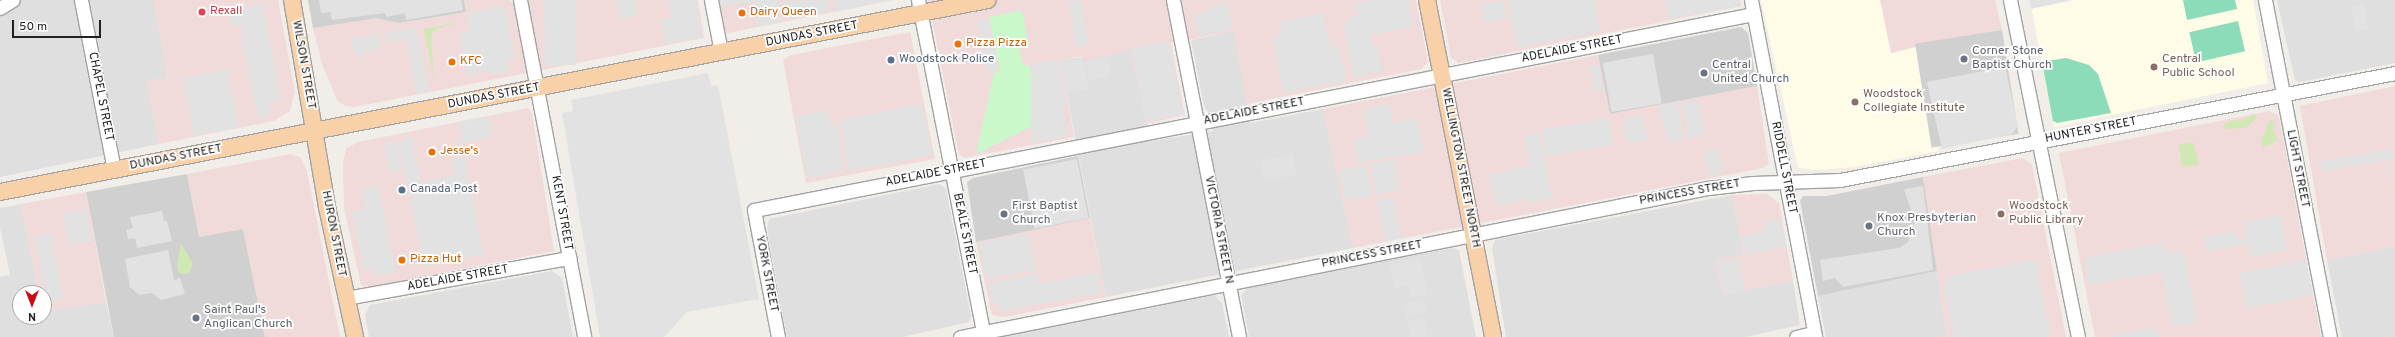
<!DOCTYPE html>
<style>
body{margin:0}
#map{position:relative;width:2395px;height:337px;overflow:hidden;background:#f1eee9;font-family:Overpass,sans-serif}
div>[style]{position:absolute}
.residential>*{inset:0;background:#e0dfdf}
.commercial>*{inset:0;background:#f1dada}
.education>*{inset:0;background:#fefce6}
.religious>*{inset:0;background:#d0d0d0;transform-origin:0 0}
.grass>*{inset:0;background:#d0e8b3}
.park>*{inset:0;background:#caf8cb}
.pitch>*{inset:0;background:#8cdcb9;transform-origin:0 0}
.parking>*{inset:0;background:#e2e2e2;transform-origin:0 0}
.round{border-radius:50%}
.roads{filter:drop-shadow(1px 0 #a3a3a3) drop-shadow(-1px 0 #a3a3a3) drop-shadow(0 1px #a3a3a3) drop-shadow(0 -1px #a3a3a3)}
.minor>*{height:13px;margin:-6.5px;padding:0 6.5px;transform-origin:6.5px;border-radius:6.5px;background:#fff}
.major>*{height:16px;margin:-8px;padding:0 8px;transform-origin:8px;border-radius:8px;background:#f8d1a8}
.dots>*{width:11px;height:11px;translate:-50% -50%;box-sizing:border-box;border:2px solid #fff;border-radius:50%}
span{translate:-50% -50%;white-space:nowrap;text-align:center;line-height:1.15;-webkit-text-stroke:3.5px #fff;paint-order:stroke}
.health-label{font-size:12px;color:#be3a42}
.left{translate:0 -50%;text-align:left}
.food-label{font-size:12px;color:#c56008}
.street-label{font-size:12px;color:#222}
.worship-label{font-size:12px;color:#5b616d}
.service-label{font-size:12px;color:#4e5e75}
.education-label{font-size:12px;color:#785e54}
.north{position:absolute;left:12px;top:285px;width:40px;height:40px;box-sizing:border-box;background:#fff;border:1px solid #a7a7a7;border-radius:50%;rotate:180deg;font-size:11px;font-weight:700;line-height:16px;text-align:center;color:#222}
.north::after{content:'';display:block;margin:auto;width:14px;height:18px;background:#ca0a14;clip-path:polygon(50% 0,100% 100%,50% 72%,0 100%)}
.scale{position:absolute;left:12px;top:20px;width:89px;height:18px;box-sizing:border-box;border:2px solid #222;border-top:0;padding-left:5px;font-size:12px;line-height:14px;white-space:nowrap;color:#222;-webkit-text-stroke:3px #fff;paint-order:stroke}
</style>
<div id="map">
<div class="residential">
<i style="clip-path:polygon(0 0,154px 0,168px 77px,147px 81px,159px 144px,0 177px)"></i>
<i style="clip-path:polygon(2277px 0,2395px 0,2395px 63px,2299px 82px,2295px 80px)"></i>
<i style="clip-path:polygon(1234px 31px,1251px 123px,1323px 109px,1353px 248px,1106px 297px,1060px 60px,1131px 51px,1151px 141px,1213px 131px,1208px 112px,1204px 106px,1191px 40px)"></i>
<i style="clip-path:polygon(939px 184px,946px 189px,971px 316px,969px 322px,903px 337px,787px 337px,767px 231px,769px 219px)"></i>
<i style="clip-path:polygon(1732px 195px,1744px 255px,1722px 295px,1793px 281px,1800px 325px,1745px 337px,1506px 337px,1492px 249px,1495px 240px)"></i>
<i style="clip-path:polygon(21px 204px,39px 293px,20px 293px,20px 317px,44px 317px,44px 312px,106px 302px,114px 337px,0 337px,0 277px,10px 275px,0 228px,0 208px)"></i>
<i style="clip-path:polygon(2395px 247px,2395px 337px,2342px 337px,2327px 260px)"></i>
<i style="clip-path:polygon(1452px 248px,1459px 250px,1476px 337px,1249px 337px,1241px 295px,1249px 287px)"></i>
<i style="clip-path:polygon(552px 271px,562px 278px,573px 337px,369px 337px,365px 315px,370px 305px)"></i>
<i style="clip-path:polygon(1937px 271px,1947px 337px,1826px 337px,1818px 296px)"></i>
<i style="clip-path:polygon(1214px 295px,1222px 303px,1229px 337px,1000px 337px)"></i>
</div>
<div class="commercial">
<i style="clip-path:polygon(154px 0,278px 0,295px 92px,290px 111px,274px 121px,159px 144px,147px 81px,168px 77px)"></i>
<i style="clip-path:polygon(464px 0,510px 0,511px 3px,525px 0,698px 0,704px 38px,354px 107px,345px 106px,337px 100px,322px 64px,313px 28px,376px 17px,399px 23px,483px 9px,466px 12px)"></i>
<i style="clip-path:polygon(718px 0,893px 0,728px 33px,723px 28px)"></i>
<i style="clip-path:polygon(928px 0,1416px 0,1428px 62px,1421px 69px,1247px 104px,1234px 31px,1171px 43px,1185px 115px,1146px 124px,1131px 51px,1083px 60px,1082px 56px,1060px 60px,1074px 137px,964px 158px,959px 154px)"></i>
<i style="clip-path:polygon(1440px 0,1740px 0,1741px 6px,1459px 63px,1451px 58px)"></i>
<i style="clip-path:polygon(1880px 0,1995px 0,2002px 30px,1891px 54px)"></i>
<i style="clip-path:polygon(910px 32px,935px 159px,806px 183px,783px 60px,791px 55px)"></i>
<i style="clip-path:polygon(1598px 55px,1610px 114px,1757px 86px,1769px 164px,1763px 168px,1353px 248px,1323px 109px)"></i>
<i style="clip-path:polygon(2395px 86px,2395px 247px,2327px 260px,2300px 106px)"></i>
<i style="clip-path:polygon(528px 108px,532px 113px,554px 251px,369px 287px,361px 285px,344px 208px,343px 162px,346px 149px,358px 142px)"></i>
<i style="clip-path:polygon(2269px 111px,2278px 115px,2280px 122px,2321px 337px,2095px 337px,2059px 153px)"></i>
<i style="clip-path:polygon(291px 154px,300px 157px,307px 171px,340px 337px,265px 337px,243px 229px,199px 237px,187px 174px)"></i>
<i style="clip-path:polygon(2023px 158px,2032px 165px,2066px 337px,1947px 337px,1923px 177px)"></i>
<i style="clip-path:polygon(86px 192px,106px 302px,44px 312px,44px 293px,39px 293px,21px 204px)"></i>
<i style="clip-path:polygon(1767px 194px,1779px 203px,1793px 281px,1722px 295px,1715px 260px,1744px 254px,1732px 195px)"></i>
<i style="clip-path:polygon(1090px 218px,1106px 297px,1004px 317px,992px 315px,976px 242px)"></i>
</div>
<div class="education">
<i style="clip-path:polygon(1761px 0,1880px 0,1891px 53px,1916px 47px,1939px 151px,1854px 167px,1819px 170px,1798px 168px)"></i>
<i style="clip-path:polygon(2030px 0,2253px 0,2268px 83px,2054px 127px)"></i>
</div>
<div class="religious">
<i style="clip-path:polygon(308px 0,464px 0,466px 12px,399px 23px,376px 18px,313px 28px)"></i>
<i style="clip-path:polygon(1741px 27px,1748px 33px,1757px 86px,1610px 114px,1598px 55px)"></i>
<i style="left:2002px;top:30px;width:105px;height:88px;rotate:81deg"></i>
<i style="clip-path:polygon(1078px 156px,1090px 218px,976px 242px,967px 182px,973px 178px)"></i>
<i style="clip-path:polygon(187px 174px,199px 237px,243px 229px,265px 337px,114px 337px,86px 192px)"></i>
<i style="clip-path:polygon(1923px 177px,1937px 271px,1818px 296px,1800px 201px,1803px 196px,1827px 196px)"></i>
</div>
<div class="grass">
<i style="clip-path:polygon(460px 22px,437px 29px,431px 35px,434px 80px,424px 29px)"></i>
<i style="clip-path:polygon(2255px 114px,2256px 119px,2245px 128px,2224px 129px,2224px 125px,2232px 120px,2239px 121px)"></i>
<i style="clip-path:polygon(2270px 120px,2275px 121px,2273px 131px,2278px 139px,2264px 148px,2261px 141px)"></i>
<i style="clip-path:polygon(2193px 142px,2199px 164px,2182px 167px,2179px 145px)"></i>
<i style="clip-path:polygon(181px 243px,193px 264px,188px 274px,179px 273px,177px 266px)"></i>
</div>
<div class="park">
<i style="clip-path:polygon(1022px 10px,1029px 46px,1019px 48px,1023px 65px,1029px 65px,1040px 122px,976px 154px,994px 72px,1000px 71px,989px 17px)"></i>
</div>
<div class="pitch">
<i style="clip-path:polygon(2183px 0,2235px 0,2237px 9px,2187px 20px)"></i>
<i style="left:2238px;top:21px;width:31px;height:50px;rotate:77deg"></i>
<i style="clip-path:polygon(2066px 58px,2089px 65px,2098px 74px,2111px 113px,2057px 123px,2053px 121px,2042px 62px)"></i>
</div>
<div class="parking">
<i style="clip-path:polygon(319px 0,461px 0,463px 10px,406px 20px,405px 13px,386px 17px,385px 13px,332px 20px,330px 12px,321px 13px)"></i>
<i style="left:545px;top:0;width:31px;height:65px"></i>
<i style="clip-path:polygon(616px 0,635px 0,638px 16px,620px 19px)"></i>
<i style="clip-path:polygon(667px 0,697px 0,703px 37px,666px 44px,661px 20px,671px 18px)"></i>
<i style="clip-path:polygon(719px 0,778px 0,782px 22px,758px 27px,754px 2px,720px 7px)"></i>
<i style="clip-path:polygon(828px 0,830px 11px,788px 20px,784px 1px)"></i>
<i style="clip-path:polygon(834px 0,892px 0,836px 12px)"></i>
<i style="left:1081px;top:0;width:46px;height:13px;rotate:80deg"></i>
<i style="clip-path:polygon(1370px 0,1408px 0,1413px 26px,1371px 35px,1373px 46px,1378px 45px,1382px 74px,1372px 71px,1354px 79px,1343px 25px,1357px 13px,1355px 3px)"></i>
<i style="left:1503px;top:0;width:18px;height:23px;rotate:77deg"></i>
<i style="clip-path:polygon(1507px 0,1595px 0,1601px 31px,1516px 48px)"></i>
<i style="clip-path:polygon(1665px 0,1739px 0,1740px 6px,1668px 19px)"></i>
<i style="clip-path:polygon(2029px 0,2073px 0,2031px 9px)"></i>
<i style="clip-path:polygon(1227px 1px,1233px 29px,1199px 36px,1194px 14px,1210px 11px,1209px 7px)"></i>
<i style="clip-path:polygon(263px 4px,281px 99px,269px 102px,271px 113px,258px 117px,241px 41px,243px 25px,232px 26px,229px 10px)"></i>
<i style="left:2364px;top:4px;width:25px;height:14px;rotate:79deg"></i>
<i style="clip-path:polygon(505px 6px,515px 57px,508px 59px,510px 72px,491px 76px,490px 71px,467px 76px,459px 34px,469px 32px,467px 13px)"></i>
<i style="clip-path:polygon(1323px 13px,1330px 47px,1339px 46px,1346px 81px,1283px 93px,1272px 37px,1282px 34px,1280px 22px)"></i>
<i style="left:988px;top:18px;width:53px;height:11px;rotate:79deg"></i>
<i style="clip-path:polygon(416px 28px,430px 91px,416px 94px,406px 39px,386px 42px,385px 32px)"></i>
<i class="round" style="left:363px;top:34px;width:18px;height:18px"></i>
<i style="left:362px;top:36px;width:19px;height:11px;rotate:78deg"></i>
<i style="left:1169px;top:41px;width:75px;height:38px;rotate:79deg"></i>
<i style="left:1653px;top:54px;width:50px;height:51px;rotate:80deg"></i>
<i style="left:1083px;top:57px;width:33px;height:22px;rotate:79deg"></i>
<i style="left:1107px;top:57px;width:19px;height:22px;rotate:78deg"></i>
<i style="clip-path:polygon(1057px 59px,1067px 105px,1062px 106px,1068px 136px,1031px 143px,1031px 64px)"></i>
<i style="clip-path:polygon(1589px 64px,1599px 66px,1604px 94px,1594px 90px)"></i>
<i style="clip-path:polygon(2005px 67px,2018px 126px,2012px 134px,1942px 149px,1927px 82px)"></i>
<i style="left:227px;top:69px;width:59px;height:46px;rotate:78deg"></i>
<i style="clip-path:polygon(708px 73px,711px 86px,718px 85px,759px 299px,687px 312px,664px 337px,600px 337px,562px 113px,573px 111px,571px 100px)"></i>
<i style="left:1699px;top:100px;width:35px;height:18px;rotate:78deg"></i>
<i style="clip-path:polygon(1678px 102px,1684px 139px,1668px 142px,1658px 106px)"></i>
<i style="left:922px;top:104px;width:52px;height:84px;rotate:79deg"></i>
<i style="clip-path:polygon(1389px 104px,1393px 123px,1417px 118px,1424px 152px,1357px 163px,1353px 140px,1368px 136px,1363px 109px)"></i>
<i style="clip-path:polygon(828px 110px,831px 125px,837px 124px,845px 171px,807px 178px,796px 116px)"></i>
<i style="left:1643px;top:115px;width:25px;height:21px;rotate:79deg"></i>
<i style="left:488px;top:116px;width:21px;height:29px;rotate:79deg"></i>
<i style="left:1609px;top:118px;width:27px;height:68px;rotate:80deg"></i>
<i style="clip-path:polygon(1539px 132px,1553px 198px,1531px 203px,1529px 199px,1496px 206px,1489px 174px,1530px 165px,1524px 136px)"></i>
<i style="clip-path:polygon(411px 135px,421px 182px,455px 175px,450px 149px,461px 136px,484px 254px,424px 266px,399px 145px)"></i>
<i style="left:397px;top:141px;width:29px;height:13px;rotate:80deg"></i>
<i style="left:1718px;top:148px;width:25px;height:15px;rotate:79deg"></i>
<i style="clip-path:polygon(2393px 149px,2395px 184px,2390px 159px,2325px 171px,2317px 162px)"></i>
<i style="left:1293px;top:154px;width:21px;height:33px;rotate:79deg"></i>
<i style="left:1077px;top:159px;width:60px;height:55px;rotate:79deg"></i>
<i style="left:1395px;top:159px;width:31px;height:25px;rotate:79deg"></i>
<i style="left:1366px;top:165px;width:32px;height:27px;rotate:79deg"></i>
<i style="clip-path:polygon(379px 186px,396px 272px,374px 276px,373px 269px,364px 270px,352px 212px,364px 209px,360px 190px)"></i>
<i style="clip-path:polygon(1923px 186px,1933px 270px,1843px 287px,1835px 278px,1823px 281px,1820px 260px,1899px 248px,1908px 242px,1915px 222px,1904px 189px)"></i>
<i style="left:1394px;top:197px;width:42px;height:18px;rotate:79deg"></i>
<i style="left:86px;top:209px;width:32px;height:23px;rotate:79deg"></i>
<i style="clip-path:polygon(162px 211px,164px 221px,167px 221px,172px 241px,137px 248px,135px 238px,128px 239px,126px 230px,133px 228px,130px 217px)"></i>
<i style="clip-path:polygon(2281px 215px,2287px 250px,2250px 257px,2247px 244px,2207px 251px,2204px 237px,2236px 231px,2240px 241px,2247px 237px,2244px 222px)"></i>
<i style="clip-path:polygon(1781px 220px,1787px 247px,1746px 255px,1742px 236px,1766px 231px,1764px 223px)"></i>
<i style="left:51px;top:233px;width:67px;height:17px;rotate:79deg"></i>
<i style="left:1029px;top:233px;width:37px;height:51px;rotate:79deg"></i>
<i style="clip-path:polygon(2165px 242px,2168px 251px,2182px 252px,2186px 262px,2198px 323px,2172px 325px,2161px 272px,2089px 285px,2084px 259px,2087px 257px)"></i>
<i style="clip-path:polygon(168px 250px,174px 280px,180px 278px,185px 294px,161px 300px,152px 293px,139px 295px,130px 287px,125px 259px)"></i>
<i style="clip-path:polygon(1420px 258px,1427px 295px,1410px 298px,1408px 286px,1395px 288px,1390px 264px)"></i>
<i style="left:1739px;top:258px;width:33px;height:22px;rotate:79deg"></i>
<i style="clip-path:polygon(2032px 260px,2036px 263px,2050px 331px,2049px 337px,1954px 337px,1944px 287px,1948px 276px)"></i>
<i style="left:2306px;top:260px;width:36px;height:68px;rotate:79deg"></i>
<i style="clip-path:polygon(1098px 272px,1102px 292px,1001px 312px,999px 304px,994px 305px,989px 283px,1037px 273px,1039px 284px)"></i>
<i style="left:1423px;top:299px;width:14px;height:20px;rotate:78deg"></i>
<i style="clip-path:polygon(1424px 318px,1428px 337px,1410px 337px,1407px 321px)"></i>
<i style="clip-path:polygon(2157px 327px,2159px 337px,2103px 337px,2110px 336px)"></i>
</div>
<div class="roads">
<div class="minor">
<i style="left:81px;top:0;width:173px;rotate:79deg"></i>
<i style="left:520px;top:0;width:343px;rotate:79.2deg"></i>
<i style="left:711px;top:0;width:53px;rotate:79.1deg"></i>
<i style="left:918px;top:0;width:343px;rotate:78.9deg"></i>
<i style="left:1173px;top:0;width:343px;rotate:78.9deg"></i>
<i style="left:1751px;top:0;width:343px;rotate:79.2deg"></i>
<i style="left:2010px;top:0;width:344px;rotate:78.6deg"></i>
<i style="left:2265px;top:0;width:343px;rotate:79.1deg"></i>
<i style="left:0;top:8px;width:15px;rotate:-32deg"></i>
<i style="left:346px;top:298px;width:227px;rotate:-10.2deg"></i>
<i style="left:778px;top:337px;width:129px;rotate:-100.7deg"></i>
<i style="left:754px;top:210px;width:1019px;rotate:-11.09deg"></i>
<i style="left:960px;top:337px;width:763px;rotate:-11.27deg"></i>
<i style="left:1708px;top:188px;width:45px;rotate:-6.3deg"></i>
<i style="left:1753px;top:183px;width:87px;rotate:-2deg"></i>
<i style="left:1840px;top:180px;width:565px;rotate:-10.91deg"></i>
<i style="left:1796px;top:337px;width:18px;rotate:-13deg"></i>
</div>
<div class="major">
<i style="left:292px;top:0;width:210px;rotate:80.4deg"></i>
<i style="left:327px;top:207px;width:133px;rotate:77.8deg"></i>
<i style="left:1427px;top:0;width:343px;rotate:78.9deg"></i>
<i style="left:0;top:192px;width:1006px;rotate:-11deg"></i>
</div>
</div>
<div class="dots">
<i style="left:202px;top:12px;background:#e0444e"></i>
<i style="left:742px;top:13px;background:#e8710a"></i>
<i style="left:958px;top:44px;background:#e8710a"></i>
<i style="left:1964px;top:59px;background:#6b7280"></i>
<i style="left:891px;top:60px;background:#5c6f8a"></i>
<i style="left:452px;top:62px;background:#e8710a"></i>
<i style="left:2154px;top:67px;background:#8d6e63"></i>
<i style="left:1704px;top:73px;background:#6b7280"></i>
<i style="left:1855px;top:102px;background:#8d6e63"></i>
<i style="left:432px;top:152px;background:#e8710a"></i>
<i style="left:402px;top:190px;background:#5c6f8a"></i>
<i style="left:1004px;top:214px;background:#6b7280"></i>
<i style="left:2001px;top:214px;background:#8d6e63"></i>
<i style="left:1869px;top:226px;background:#6b7280"></i>
<i style="left:402px;top:260px;background:#e8710a"></i>
<i style="left:196px;top:318px;background:#6b7280"></i>
</div>
<div class="health-label">
<span class="left" style="left:210px;top:12px">Rexall</span>
</div>
<div class="food-label">
<span class="left" style="left:750px;top:13px">Dairy Queen</span>
<span class="left" style="left:966px;top:44px">Pizza Pizza</span>
<span class="left" style="left:460px;top:62px">KFC</span>
<span class="left" style="left:440px;top:152px">Jesse's</span>
<span class="left" style="left:410px;top:260px">Pizza Hut</span>
</div>
<div class="street-label">
<span style="left:812px;top:35px;rotate:-11deg">DUNDAS STREET</span>
<span style="left:1572px;top:50px;rotate:-11deg">ADELAIDE STREET</span>
<span style="left:303px;top:65px;rotate:80deg">WILSON STREET</span>
<span style="left:100px;top:97px;rotate:79deg">CHAPEL STREET</span>
<span style="left:494px;top:97px;rotate:-11deg">DUNDAS STREET</span>
<span style="left:1254px;top:112px;rotate:-11deg">ADELAIDE STREET</span>
<span style="left:2091px;top:131px;rotate:-11deg">HUNTER STREET</span>
<span style="left:176px;top:158px;rotate:-11deg">DUNDAS STREET</span>
<span style="left:1460px;top:168px;rotate:79deg">WELLINGTON STREET NORTH</span>
<span style="left:1783px;top:168px;rotate:79deg">RIDDELL STREET</span>
<span style="left:2297px;top:169px;rotate:79deg">LIGHT STREET</span>
<span style="left:936px;top:174px;rotate:-11deg">ADELAIDE STREET</span>
<span style="left:1690px;top:193px;rotate:-10deg">PRINCESS STREET</span>
<span style="left:561px;top:213px;rotate:80deg">KENT STREET</span>
<span style="left:1218px;top:230px;rotate:79deg">VICTORIA STREET N</span>
<span style="left:333px;top:234px;rotate:79deg">HURON STREET</span>
<span style="left:964px;top:234px;rotate:79deg">BEALE STREET</span>
<span style="left:1372px;top:255px;rotate:-11deg">PRINCESS STREET</span>
<span style="left:766px;top:274px;rotate:79deg">YORK STREET</span>
<span style="left:458px;top:279px;rotate:-10deg">ADELAIDE STREET</span>
</div>
<div class="worship-label">
<span class="left" style="left:1972px;top:59px">Corner Stone<br>Baptist Church</span>
<span class="left" style="left:1712px;top:73px">Central<br>United Church</span>
<span class="left" style="left:1012px;top:214px">First Baptist<br>Church</span>
<span class="left" style="left:1877px;top:226px">Knox Presbyterian<br>Church</span>
<span class="left" style="left:204px;top:318px">Saint Paul's<br>Anglican Church</span>
</div>
<div class="service-label">
<span class="left" style="left:899px;top:60px">Woodstock Police</span>
<span class="left" style="left:410px;top:190px">Canada Post</span>
</div>
<div class="education-label">
<span class="left" style="left:2162px;top:67px">Central<br>Public School</span>
<span class="left" style="left:1863px;top:102px">Woodstock<br>Collegiate Institute</span>
<span class="left" style="left:2009px;top:214px">Woodstock<br>Public Library</span>
</div>
<div class="north">N</div>
<div class="scale">50 m</div>
</div>
